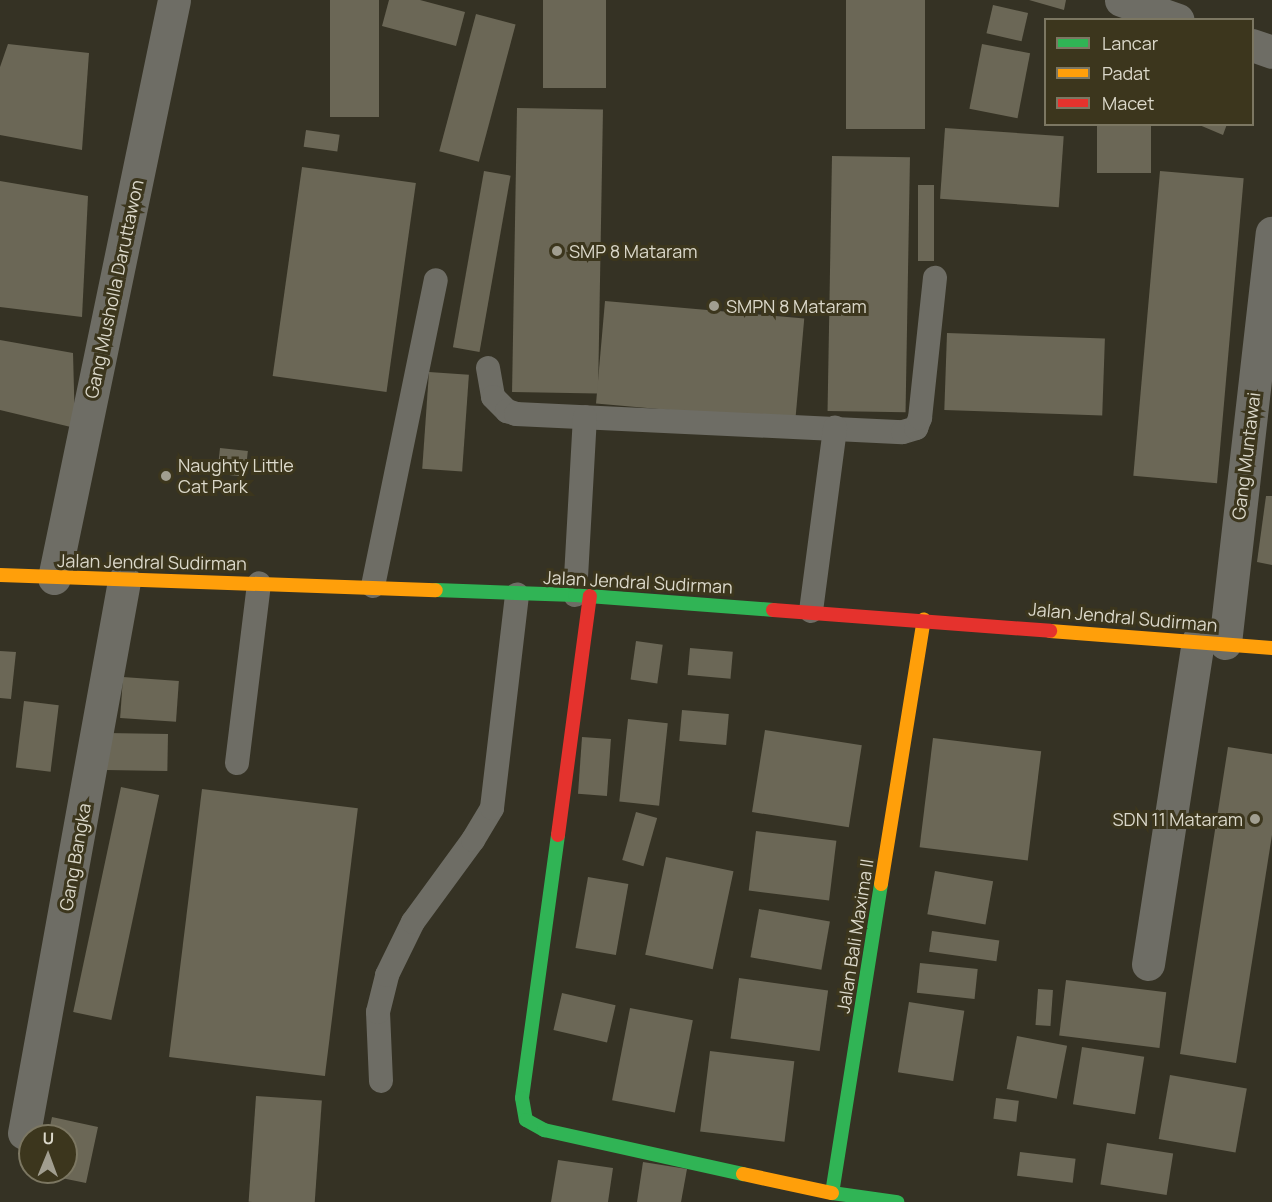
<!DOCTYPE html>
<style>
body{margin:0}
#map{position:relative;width:1272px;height:1202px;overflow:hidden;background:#353224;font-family:Manrope,sans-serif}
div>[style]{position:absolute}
.building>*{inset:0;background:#6b6756;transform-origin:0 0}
.lane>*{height:24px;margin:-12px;padding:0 12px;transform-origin:12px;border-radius:12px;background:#6e6d65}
.street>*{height:33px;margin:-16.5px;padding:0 16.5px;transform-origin:16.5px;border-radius:16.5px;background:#6e6d65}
.fast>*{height:14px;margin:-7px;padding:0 7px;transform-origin:7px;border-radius:7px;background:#30b455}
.slow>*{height:14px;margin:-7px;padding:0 7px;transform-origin:7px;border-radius:7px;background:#ff9f0a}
.jam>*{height:14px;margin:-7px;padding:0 7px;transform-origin:7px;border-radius:7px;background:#e5322d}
.dots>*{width:16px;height:16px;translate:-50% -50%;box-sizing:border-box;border:3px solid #3c361d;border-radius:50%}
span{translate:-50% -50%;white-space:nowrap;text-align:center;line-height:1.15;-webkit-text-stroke:6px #3c361d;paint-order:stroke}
.poi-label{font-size:18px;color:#dbd8ca}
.left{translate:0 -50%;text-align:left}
.right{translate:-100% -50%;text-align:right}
.street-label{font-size:18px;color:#dbd8ca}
.legend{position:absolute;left:1044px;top:18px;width:210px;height:108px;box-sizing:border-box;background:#3c361d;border:2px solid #7c7762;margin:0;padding:8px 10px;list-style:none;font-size:18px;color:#dbd8ca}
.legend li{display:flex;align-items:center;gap:12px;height:30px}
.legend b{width:30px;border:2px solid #7c7762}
.north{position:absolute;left:18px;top:1124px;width:60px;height:60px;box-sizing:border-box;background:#3c361d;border:2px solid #7c7762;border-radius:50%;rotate:1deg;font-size:16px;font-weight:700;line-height:24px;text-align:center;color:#dbd8ca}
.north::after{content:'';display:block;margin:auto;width:21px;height:27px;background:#a19e90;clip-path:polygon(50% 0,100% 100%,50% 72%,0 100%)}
</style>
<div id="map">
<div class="building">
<i style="left:330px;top:0;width:49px;height:117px"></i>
<i style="clip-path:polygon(389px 0,420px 0,465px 12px,456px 46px,382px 26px)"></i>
<i style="left:543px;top:0;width:63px;height:88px"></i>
<i style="left:846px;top:0;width:79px;height:129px"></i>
<i style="clip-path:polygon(1029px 0,1066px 0,1064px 10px)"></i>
<i style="left:993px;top:5px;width:36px;height:29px;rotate:13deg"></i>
<i style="left:476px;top:14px;width:41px;height:142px;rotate:15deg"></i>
<i style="clip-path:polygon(8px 44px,89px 53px,82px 150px,0 135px,0 67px)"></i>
<i style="left:982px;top:44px;width:49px;height:66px;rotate:11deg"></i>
<i style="left:517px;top:108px;width:86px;height:284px;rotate:1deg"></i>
<i style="left:1097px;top:124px;width:54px;height:49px"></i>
<i style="clip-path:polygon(1197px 124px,1227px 124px,1223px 135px)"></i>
<i style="left:945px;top:128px;width:119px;height:71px;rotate:4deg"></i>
<i style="left:306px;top:130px;width:34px;height:17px;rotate:8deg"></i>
<i style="left:832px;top:156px;width:78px;height:255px;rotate:1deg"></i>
<i style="left:302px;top:167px;width:115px;height:211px;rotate:8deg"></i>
<i style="left:484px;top:171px;width:27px;height:179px;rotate:10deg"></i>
<i style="left:1160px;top:171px;width:84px;height:306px;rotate:5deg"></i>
<i style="clip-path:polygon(0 181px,88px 196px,82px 317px,0 307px)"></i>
<i style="left:918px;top:185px;width:16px;height:76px"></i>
<i style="left:605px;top:301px;width:200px;height:103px;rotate:5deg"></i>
<i style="left:947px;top:333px;width:158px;height:77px;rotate:2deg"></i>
<i style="clip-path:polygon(0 340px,73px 353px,75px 428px,0 410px)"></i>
<i style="left:429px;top:372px;width:40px;height:97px;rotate:4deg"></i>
<i style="left:220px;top:448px;width:28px;height:26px;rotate:6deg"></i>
<i style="clip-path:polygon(1266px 496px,1272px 496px,1272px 565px,1257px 562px)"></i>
<i style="left:636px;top:641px;width:27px;height:39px;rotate:8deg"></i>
<i style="left:690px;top:648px;width:43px;height:27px;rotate:5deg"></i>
<i style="clip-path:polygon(0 651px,16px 652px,11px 699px,0 698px)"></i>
<i style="left:123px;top:677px;width:56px;height:41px;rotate:4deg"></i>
<i style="left:24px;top:701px;width:35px;height:67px;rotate:7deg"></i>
<i style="left:682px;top:710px;width:47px;height:31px;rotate:5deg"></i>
<i style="left:628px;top:719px;width:40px;height:83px;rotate:6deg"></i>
<i style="left:765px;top:730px;width:98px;height:83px;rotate:9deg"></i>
<i style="left:107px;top:733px;width:61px;height:37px;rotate:1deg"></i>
<i style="left:582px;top:737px;width:29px;height:57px;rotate:4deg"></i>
<i style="left:933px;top:738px;width:109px;height:110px;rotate:7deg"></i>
<i style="clip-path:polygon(1228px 747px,1272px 754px,1272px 835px,1236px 1063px,1180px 1054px)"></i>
<i style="left:121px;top:787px;width:39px;height:230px;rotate:12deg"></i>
<i style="left:202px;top:789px;width:157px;height:270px;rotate:7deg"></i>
<i style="left:636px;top:812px;width:22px;height:50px;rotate:16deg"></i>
<i style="left:756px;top:831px;width:81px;height:60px;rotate:7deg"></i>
<i style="left:666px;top:857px;width:69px;height:100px;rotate:12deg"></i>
<i style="left:935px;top:871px;width:59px;height:44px;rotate:10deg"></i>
<i style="left:588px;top:877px;width:41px;height:72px;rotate:10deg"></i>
<i style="left:759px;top:909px;width:72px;height:49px;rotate:10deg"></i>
<i style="left:932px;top:931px;width:68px;height:21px;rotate:8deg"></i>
<i style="left:920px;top:963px;width:58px;height:30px;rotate:6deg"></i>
<i style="left:739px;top:978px;width:90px;height:61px;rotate:8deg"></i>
<i style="left:1066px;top:980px;width:101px;height:56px;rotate:7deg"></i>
<i style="left:1038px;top:989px;width:15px;height:36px;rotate:4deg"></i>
<i style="left:562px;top:993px;width:55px;height:38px;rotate:13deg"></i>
<i style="left:909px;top:1002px;width:56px;height:71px;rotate:9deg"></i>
<i style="left:630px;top:1008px;width:64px;height:94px;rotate:11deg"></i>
<i style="left:1017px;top:1036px;width:51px;height:54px;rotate:11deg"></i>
<i style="left:1082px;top:1047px;width:63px;height:58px;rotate:9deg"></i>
<i style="left:710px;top:1051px;width:85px;height:81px;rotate:7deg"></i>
<i style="left:1170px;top:1075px;width:78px;height:65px;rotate:10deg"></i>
<i style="left:256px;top:1096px;width:66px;height:106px;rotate:4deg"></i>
<i style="left:996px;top:1098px;width:23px;height:21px;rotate:7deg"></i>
<i style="clip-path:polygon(52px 1117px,98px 1127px,86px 1183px,37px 1173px,66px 1172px,66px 1136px,48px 1136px)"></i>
<i style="left:1107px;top:1143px;width:67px;height:42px;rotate:9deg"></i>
<i style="left:1020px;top:1152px;width:56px;height:24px;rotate:7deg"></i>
<i style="clip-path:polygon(558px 1160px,613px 1168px,608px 1202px,551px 1202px)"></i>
<i style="clip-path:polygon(643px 1162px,687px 1169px,681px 1202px,637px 1202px)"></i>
</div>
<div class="lane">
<i style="left:488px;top:368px;width:29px;rotate:80deg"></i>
<i style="left:493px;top:397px;width:20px;rotate:45deg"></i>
<i style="left:507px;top:411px;width:9px;rotate:18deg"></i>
<i style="left:516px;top:414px;width:387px;rotate:2.7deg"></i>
<i style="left:903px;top:432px;width:14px;rotate:-17deg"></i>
<i style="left:916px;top:428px;width:11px;rotate:-68deg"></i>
<i style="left:920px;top:418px;width:141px;rotate:-83.9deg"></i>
<i style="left:373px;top:586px;width:312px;rotate:-78.4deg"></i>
<i style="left:575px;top:595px;width:178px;rotate:-86.8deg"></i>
<i style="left:811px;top:611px;width:185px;rotate:-82.5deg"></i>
<i style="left:237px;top:763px;width:181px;rotate:-83deg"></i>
<i style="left:381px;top:1081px;width:69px;rotate:-92.5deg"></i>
<i style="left:378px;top:1012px;width:38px;rotate:-76deg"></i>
<i style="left:387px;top:975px;width:59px;rotate:-63.9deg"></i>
<i style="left:413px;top:922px;width:102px;rotate:-53.8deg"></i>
<i style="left:473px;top:840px;width:37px;rotate:-59deg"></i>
<i style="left:492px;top:808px;width:215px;rotate:-83.3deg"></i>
</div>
<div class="street">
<i style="left:1121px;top:0;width:60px;rotate:19.3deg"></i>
<i style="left:1252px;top:45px;width:21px;rotate:19deg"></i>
<i style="left:54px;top:578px;width:590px;rotate:-78.27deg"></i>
<i style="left:1225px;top:643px;width:413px;rotate:-83.5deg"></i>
<i style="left:1148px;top:964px;width:327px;rotate:-81.2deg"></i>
<i style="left:24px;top:1133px;width:561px;rotate:-79.73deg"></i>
</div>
<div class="fast">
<i style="left:436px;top:590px;width:139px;rotate:2.1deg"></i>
<i style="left:575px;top:595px;width:199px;rotate:4.3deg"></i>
<i style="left:558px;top:835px;width:265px;rotate:97.8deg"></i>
<i style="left:522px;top:1098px;width:22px;rotate:80deg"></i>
<i style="left:526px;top:1120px;width:21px;rotate:29deg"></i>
<i style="left:544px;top:1130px;width:204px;rotate:12.5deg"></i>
<i style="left:881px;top:884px;width:313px;rotate:99deg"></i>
<i style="left:832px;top:1193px;width:66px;rotate:7.9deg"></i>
</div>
<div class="slow">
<i style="left:0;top:575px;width:436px;rotate:2deg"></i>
<i style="left:1050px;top:631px;width:223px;rotate:4.4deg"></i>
<i style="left:881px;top:884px;width:268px;rotate:-80.8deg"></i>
<i style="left:743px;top:1174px;width:91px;rotate:12.1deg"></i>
</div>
<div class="jam">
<i style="left:773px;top:610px;width:278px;rotate:4.3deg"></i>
<i style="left:558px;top:835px;width:241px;rotate:-82.4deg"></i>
</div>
<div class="dots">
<i style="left:557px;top:251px;background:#a19e90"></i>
<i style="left:714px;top:306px;background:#a19e90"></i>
<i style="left:166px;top:476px;background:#a19e90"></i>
<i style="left:1255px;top:819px;background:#a19e90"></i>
</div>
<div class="poi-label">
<span class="left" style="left:569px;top:251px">SMP 8 Mataram</span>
<span class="left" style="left:726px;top:306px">SMPN 8 Mataram</span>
<span class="left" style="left:178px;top:476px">Naughty Little<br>Cat Park</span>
<span class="right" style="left:1243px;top:819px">SDN 11 Mataram</span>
</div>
<div class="street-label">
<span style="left:114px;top:289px;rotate:-78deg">Gang Musholla Daruttawon</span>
<span style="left:1246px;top:456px;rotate:-83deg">Gang Muntawai</span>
<span style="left:152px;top:562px;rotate:1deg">Jalan Jendral Sudirman</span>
<span style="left:638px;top:582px;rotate:3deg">Jalan Jendral Sudirman</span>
<span style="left:1123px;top:617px;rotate:5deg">Jalan Jendral Sudirman</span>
<span style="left:75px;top:857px;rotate:-80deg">Gang Bangka</span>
<span style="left:855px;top:936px;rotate:-81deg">Jalan Bali Maxima II</span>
</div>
<ul class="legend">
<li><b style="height:8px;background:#30b455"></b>Lancar</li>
<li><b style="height:8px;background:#ff9f0a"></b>Padat</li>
<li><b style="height:8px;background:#e5322d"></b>Macet</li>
</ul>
<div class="north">U</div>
</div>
